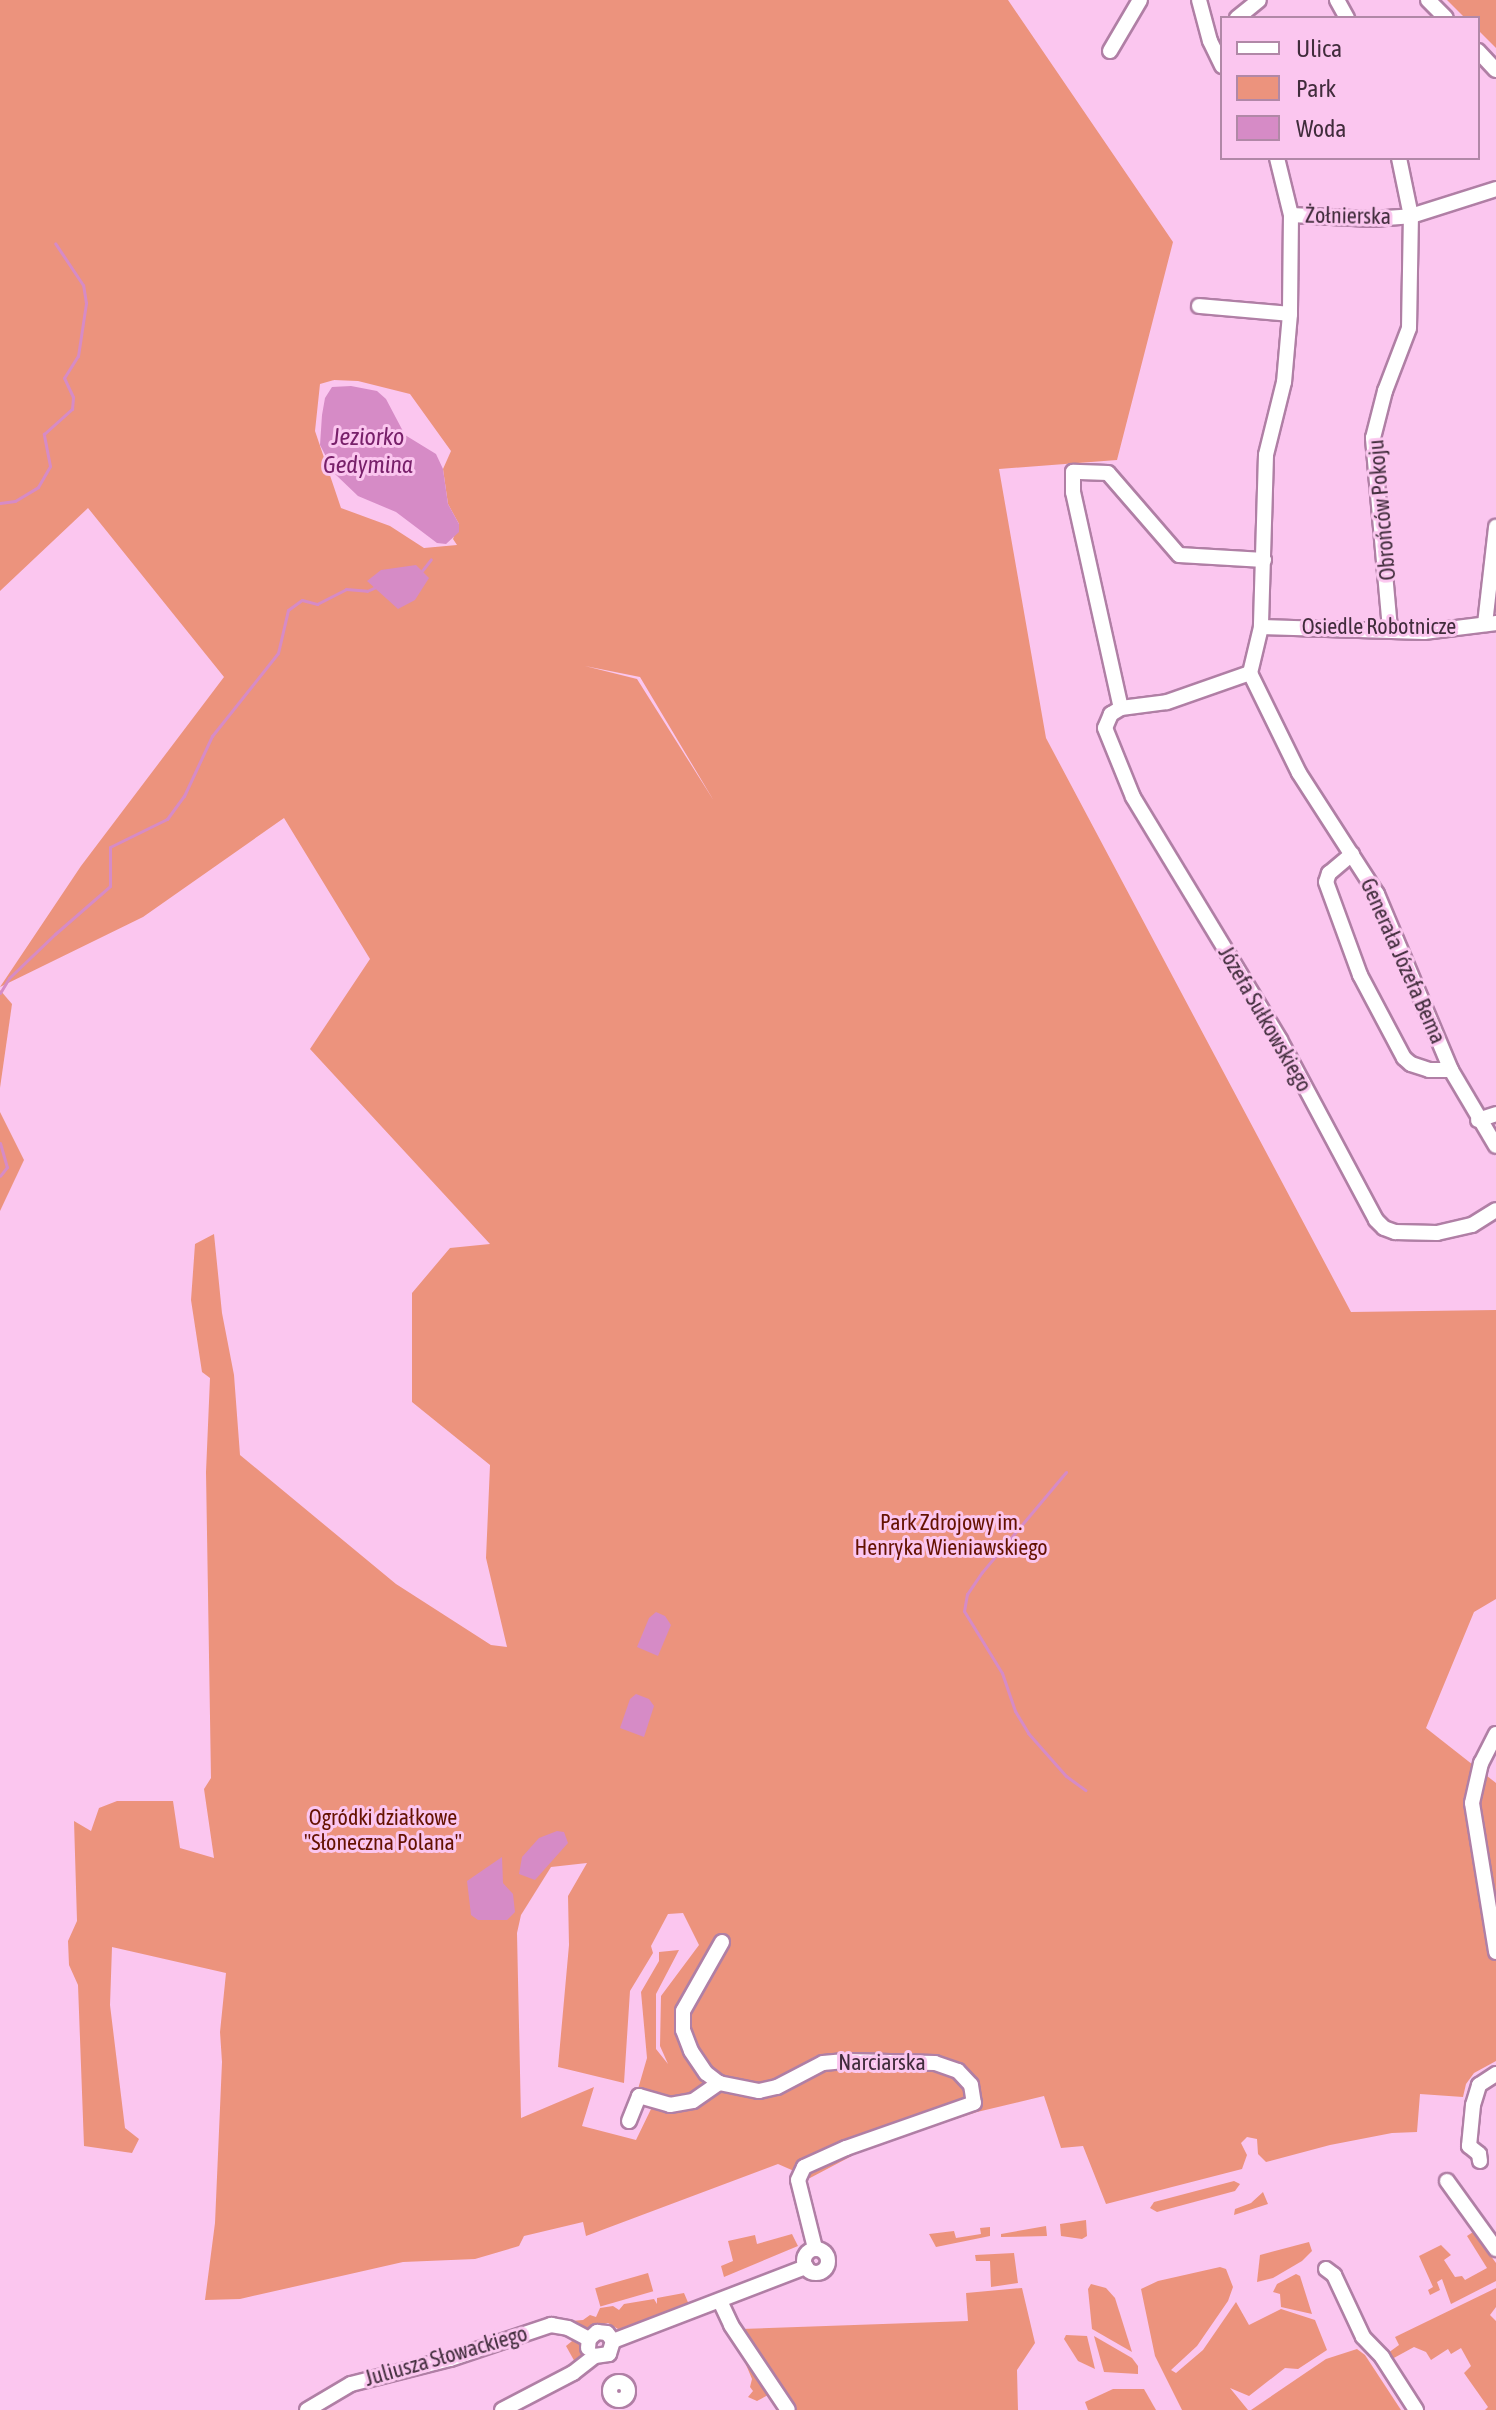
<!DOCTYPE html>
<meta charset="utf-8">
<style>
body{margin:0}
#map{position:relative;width:1496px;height:2410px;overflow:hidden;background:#fbc6ef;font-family:"Asap Condensed",sans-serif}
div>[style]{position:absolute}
.green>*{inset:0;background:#ec937d;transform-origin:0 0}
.water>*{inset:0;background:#d68bc6}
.stream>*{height:3px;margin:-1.5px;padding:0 1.5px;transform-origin:1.5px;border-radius:1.5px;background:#d68bc6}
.roads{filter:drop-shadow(2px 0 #b07fa5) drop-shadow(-2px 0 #b07fa5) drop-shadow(0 2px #b07fa5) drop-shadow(0 -2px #b07fa5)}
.minor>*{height:14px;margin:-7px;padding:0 7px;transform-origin:7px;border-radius:7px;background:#fff}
.minor>.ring{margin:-7px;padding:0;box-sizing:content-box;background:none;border:14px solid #fff;border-radius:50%}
span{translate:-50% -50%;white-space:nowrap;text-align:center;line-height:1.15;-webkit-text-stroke:6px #fbc6ef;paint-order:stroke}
.street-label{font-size:22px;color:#412c3c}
.park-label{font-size:22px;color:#641200}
.water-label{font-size:24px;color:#78206a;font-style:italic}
.legend{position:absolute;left:1220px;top:16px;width:260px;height:144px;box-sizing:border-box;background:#fbc6ef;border:2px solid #b188a7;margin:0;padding:10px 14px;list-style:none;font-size:24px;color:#412c3c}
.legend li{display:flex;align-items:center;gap:16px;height:40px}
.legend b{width:40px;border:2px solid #b188a7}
</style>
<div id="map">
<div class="green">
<i style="clip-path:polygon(evenodd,0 0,1008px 0,1173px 242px,1117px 460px,999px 469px,1046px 738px,1351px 1312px,1496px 1310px,1496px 1599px,1474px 1612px,1426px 1728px,1496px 1783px,1496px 2061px,1474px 2073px,1466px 2084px,1463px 2097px,1420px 2094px,1417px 2132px,1392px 2133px,1330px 2145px,1266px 2162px,1258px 2154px,1257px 2139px,1247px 2137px,1241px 2143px,1247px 2155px,1242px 2169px,1106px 2204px,1083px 2146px,1061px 2148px,1044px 2096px,977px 2112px,865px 2149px,810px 2178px,778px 2164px,586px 2236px,583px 2222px,524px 2236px,519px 2246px,475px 2259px,403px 2262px,240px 2299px,205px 2300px,215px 2223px,222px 2062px,220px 2032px,226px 1973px,112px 1947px,110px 2005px,125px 2128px,139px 2139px,132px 2153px,84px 2146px,78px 1985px,69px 1965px,68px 1941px,77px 1921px,74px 1821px,91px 1831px,99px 1808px,117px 1801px,173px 1801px,180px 1848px,214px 1858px,204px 1789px,211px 1778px,206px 1472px,210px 1378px,202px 1372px,191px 1300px,195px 1244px,214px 1234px,222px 1313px,234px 1375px,240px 1455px,396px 1584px,491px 1645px,507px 1647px,486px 1558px,490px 1465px,412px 1402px,412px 1293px,450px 1248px,490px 1244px,310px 1049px,370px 959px,284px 818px,143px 917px,0 987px,81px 866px,224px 677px,88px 508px,0 591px,0 0,334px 380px,358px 381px,410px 394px,451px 451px,443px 469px,448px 504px,459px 524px,453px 539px,457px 545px,424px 548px,390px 526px,341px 508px,315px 431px,320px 384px,334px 380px,0 0,585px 666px,640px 677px,714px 801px,637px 679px,585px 666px,0 0,587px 1863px,568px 1896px,569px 1945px,558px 2067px,624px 2083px,630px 1991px,653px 1953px,651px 1946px,668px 1914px,683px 1913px,699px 1945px,661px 1996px,660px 2046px,668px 2064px,656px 2049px,656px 1994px,679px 1950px,659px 1952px,659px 1961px,641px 1992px,647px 2058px,638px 2089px,652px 2107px,636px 2140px,582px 2126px,594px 2087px,521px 2118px,517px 1933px,521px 1915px,551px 1867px,587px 1863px)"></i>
<i style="clip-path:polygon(1447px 0,1496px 0,1496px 48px,1478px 30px,1478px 18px,1465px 18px)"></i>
<i style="clip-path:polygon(0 990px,12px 1004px,0 1088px)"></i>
<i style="clip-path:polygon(0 1112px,24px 1160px,0 1211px)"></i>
<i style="clip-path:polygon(1234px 2181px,1240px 2184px,1235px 2191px,1157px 2212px,1150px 2208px,1154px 2202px)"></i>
<i style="clip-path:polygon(1263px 2192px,1268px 2204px,1234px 2215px,1235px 2209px,1251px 2203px)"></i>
<i style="clip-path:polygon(1086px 2220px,1087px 2236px,1082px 2239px,1061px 2236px,1060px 2224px)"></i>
<i style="clip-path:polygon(1046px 2226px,1047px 2236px,1001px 2237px,1001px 2234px)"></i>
<i style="clip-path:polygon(990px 2227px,990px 2236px,936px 2247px,929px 2234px,954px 2231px,956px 2238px,981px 2234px,980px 2228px)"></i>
<i style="clip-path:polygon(1473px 2232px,1496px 2263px,1496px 2281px,1451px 2304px,1442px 2279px,1437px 2282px,1440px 2290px,1430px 2295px,1428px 2290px,1433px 2287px,1419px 2256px,1441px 2245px,1451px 2255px,1444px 2260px,1455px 2277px,1462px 2276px,1465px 2280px,1487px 2268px,1467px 2236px)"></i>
<i style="clip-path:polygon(792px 2234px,798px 2246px,724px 2277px,721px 2266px,733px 2261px,728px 2241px,755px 2235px,757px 2244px)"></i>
<i style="clip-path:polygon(1309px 2242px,1312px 2251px,1302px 2261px,1273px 2278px,1257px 2282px,1260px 2255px)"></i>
<i style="clip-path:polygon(1014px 2253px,1018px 2283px,991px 2287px,990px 2261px,976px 2261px,975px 2255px)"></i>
<i style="clip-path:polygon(1220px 2267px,1226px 2269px,1233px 2287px,1228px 2301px,1197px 2346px,1171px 2370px,1176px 2373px,1203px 2350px,1236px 2302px,1249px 2325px,1281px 2309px,1315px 2320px,1327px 2350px,1298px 2369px,1285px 2368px,1249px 2396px,1230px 2388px,1248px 2410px,1182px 2410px,1155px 2356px,1141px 2289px,1158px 2281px)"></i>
<i style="left:648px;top:2273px;width:19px;height:55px;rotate:74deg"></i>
<i style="clip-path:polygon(1296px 2274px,1300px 2276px,1312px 2314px,1281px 2307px,1280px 2294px,1273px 2292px,1277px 2284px)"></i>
<i style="clip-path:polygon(1091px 2284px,1106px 2288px,1115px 2298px,1132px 2352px,1092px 2329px,1088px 2289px)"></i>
<i style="clip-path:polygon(1022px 2288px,1035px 2343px,1017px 2370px,1018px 2410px,796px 2410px,741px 2329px,968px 2321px,966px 2293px)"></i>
<i style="clip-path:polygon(1496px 2288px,1496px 2307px,1490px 2315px,1496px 2321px,1496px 2410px,1485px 2410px,1488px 2407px,1464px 2373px,1471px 2366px,1461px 2348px,1451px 2354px,1448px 2349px,1431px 2360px,1426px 2352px,1414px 2347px,1392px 2359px,1388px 2353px,1399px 2345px,1395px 2337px)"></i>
<i style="clip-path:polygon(684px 2293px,690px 2307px,630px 2328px,618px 2329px,608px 2323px,588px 2328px,571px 2324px,571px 2321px,583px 2320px,590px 2315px,596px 2317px,600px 2308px,613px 2306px,619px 2310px,624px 2304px,654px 2299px,657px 2304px,657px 2298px)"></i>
<i style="clip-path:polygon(1066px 2335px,1087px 2336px,1095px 2369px,1078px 2361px,1064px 2339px)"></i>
<i style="clip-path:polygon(1094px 2336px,1132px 2358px,1138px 2366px,1138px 2374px,1104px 2372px)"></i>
<i style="clip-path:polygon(577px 2337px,582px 2340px,585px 2352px,576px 2364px,566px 2346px)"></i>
<i style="clip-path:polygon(1357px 2349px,1365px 2355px,1401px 2410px,1251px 2410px,1326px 2359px)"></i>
<i style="clip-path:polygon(742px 2355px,770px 2394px,757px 2401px,748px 2397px,753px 2391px,750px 2387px,752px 2379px)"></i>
<i style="clip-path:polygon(1113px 2389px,1144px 2389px,1156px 2410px,1088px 2410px,1085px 2402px)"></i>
</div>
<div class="water">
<i style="clip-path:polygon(351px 386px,377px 391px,386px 399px,405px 435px,436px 454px,443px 469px,448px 504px,459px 524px,459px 532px,446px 544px,437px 543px,396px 512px,358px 496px,335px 474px,320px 445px,322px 415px,325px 398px,332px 387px)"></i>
<i style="clip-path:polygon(416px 565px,429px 578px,415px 600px,398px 609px,367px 581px,381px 570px)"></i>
<i style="clip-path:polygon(656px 1612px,665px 1616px,671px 1625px,658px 1656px,637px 1647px,649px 1618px)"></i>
<i style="clip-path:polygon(636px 1694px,649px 1699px,654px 1706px,644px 1737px,620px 1728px,630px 1699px)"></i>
<i style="clip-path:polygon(557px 1831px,564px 1832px,568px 1843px,535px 1880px,519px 1874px,522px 1857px,539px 1838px)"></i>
<i style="clip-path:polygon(502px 1857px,503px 1883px,513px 1894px,515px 1912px,507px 1920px,478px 1920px,471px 1915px,467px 1881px)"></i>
</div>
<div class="stream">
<i style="left:0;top:503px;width:15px;rotate:-8deg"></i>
<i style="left:15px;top:501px;width:27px;rotate:-31deg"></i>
<i style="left:38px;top:487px;width:24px;rotate:-60deg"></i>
<i style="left:50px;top:466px;width:33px;rotate:-101deg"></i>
<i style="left:44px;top:434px;width:38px;rotate:-42deg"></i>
<i style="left:72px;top:409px;width:12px;rotate:-85deg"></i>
<i style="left:73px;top:397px;width:21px;rotate:-115deg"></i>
<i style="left:64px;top:378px;width:26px;rotate:-58deg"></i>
<i style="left:78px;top:356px;width:54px;rotate:-81.4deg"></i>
<i style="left:86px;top:303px;width:18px;rotate:-99deg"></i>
<i style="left:83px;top:285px;width:50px;rotate:-123.7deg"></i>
<i style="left:421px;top:572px;width:16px;rotate:-52deg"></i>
<i style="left:0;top:993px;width:17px;rotate:-59deg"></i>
<i style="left:9px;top:978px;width:64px;rotate:-43.7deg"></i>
<i style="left:55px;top:934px;width:73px;rotate:-41.1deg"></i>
<i style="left:110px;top:886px;width:39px;rotate:-90deg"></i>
<i style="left:110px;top:847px;width:64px;rotate:-26.2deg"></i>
<i style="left:167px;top:819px;width:29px;rotate:-54deg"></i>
<i style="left:184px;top:796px;width:66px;rotate:-65deg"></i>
<i style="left:212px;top:736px;width:106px;rotate:-51.5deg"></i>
<i style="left:278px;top:653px;width:44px;rotate:-76.9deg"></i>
<i style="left:288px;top:610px;width:17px;rotate:-36deg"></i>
<i style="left:302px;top:600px;width:16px;rotate:15deg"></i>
<i style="left:317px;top:604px;width:33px;rotate:-27deg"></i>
<i style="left:346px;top:589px;width:21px;rotate:5deg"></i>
<i style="left:367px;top:591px;width:10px;rotate:-24deg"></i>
<i style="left:0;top:1143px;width:25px;rotate:74deg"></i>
<i style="left:7px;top:1167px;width:11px;rotate:128deg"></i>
<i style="left:1066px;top:1472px;width:131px;rotate:130deg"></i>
<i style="left:982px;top:1572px;width:27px;rotate:124deg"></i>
<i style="left:967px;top:1594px;width:17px;rotate:100deg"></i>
<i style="left:964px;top:1611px;width:73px;rotate:58.5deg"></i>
<i style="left:1002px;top:1673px;width:40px;rotate:71.1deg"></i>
<i style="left:1015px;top:1711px;width:26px;rotate:59deg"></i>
<i style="left:1028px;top:1733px;width:57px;rotate:48.5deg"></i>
<i style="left:1066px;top:1776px;width:24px;rotate:36deg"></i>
</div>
<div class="roads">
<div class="minor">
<i style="left:1199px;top:0;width:42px;rotate:75deg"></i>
<i style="left:1210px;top:41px;width:28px;rotate:64deg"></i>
<i style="left:1337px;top:0;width:21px;rotate:61deg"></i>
<i style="left:1428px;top:0;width:25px;rotate:45deg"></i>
<i style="left:1237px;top:18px;width:28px;rotate:-39deg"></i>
<i style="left:1110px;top:51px;width:59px;rotate:-59.5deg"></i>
<i style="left:1478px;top:51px;width:26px;rotate:47deg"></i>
<i style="left:1277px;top:158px;width:59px;rotate:76.2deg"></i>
<i style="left:1291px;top:215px;width:99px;rotate:90.6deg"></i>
<i style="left:1290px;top:314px;width:68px;rotate:95deg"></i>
<i style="left:1284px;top:382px;width:75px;rotate:103.9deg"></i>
<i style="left:1266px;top:455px;width:172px;rotate:91.7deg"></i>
<i style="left:1261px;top:627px;width:47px;rotate:103.4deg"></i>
<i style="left:1250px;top:673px;width:111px;rotate:63.9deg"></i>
<i style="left:1299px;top:773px;width:144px;rotate:57.2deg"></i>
<i style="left:1377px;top:894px;width:191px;rotate:67.2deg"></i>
<i style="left:1451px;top:1070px;width:88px;rotate:59.4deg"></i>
<i style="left:1291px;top:215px;width:81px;rotate:2.8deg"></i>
<i style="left:1372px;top:219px;width:39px;rotate:-4deg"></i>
<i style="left:1411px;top:216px;width:89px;rotate:-17.6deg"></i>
<i style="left:1199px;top:306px;width:91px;rotate:5deg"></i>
<i style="left:1264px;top:560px;width:85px;rotate:-176.6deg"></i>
<i style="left:1179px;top:555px;width:108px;rotate:-130.9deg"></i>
<i style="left:1108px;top:473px;width:35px;rotate:-178deg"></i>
<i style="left:1073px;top:472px;width:20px;rotate:90deg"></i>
<i style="left:1073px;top:492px;width:221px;rotate:77.5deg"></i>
<i style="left:1121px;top:708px;width:12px;rotate:149deg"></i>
<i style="left:1111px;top:714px;width:15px;rotate:113deg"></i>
<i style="left:1105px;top:728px;width:74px;rotate:67.9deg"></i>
<i style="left:1133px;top:797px;width:284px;rotate:58.8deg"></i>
<i style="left:1280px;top:1040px;width:204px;rotate:61.9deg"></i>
<i style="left:1376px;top:1220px;width:11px;rotate:45deg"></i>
<i style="left:1384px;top:1228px;width:12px;rotate:20deg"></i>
<i style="left:1395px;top:1232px;width:42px;rotate:1.4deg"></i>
<i style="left:1437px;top:1233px;width:36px;rotate:-13deg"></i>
<i style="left:1472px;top:1225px;width:28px;rotate:-32deg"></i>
<i style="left:1485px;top:624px;width:98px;rotate:-83.5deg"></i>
<i style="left:1261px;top:627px;width:163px;rotate:1.8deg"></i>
<i style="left:1424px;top:632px;width:73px;rotate:-7.1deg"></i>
<i style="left:1390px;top:629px;width:192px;rotate:-95.1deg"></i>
<i style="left:1373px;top:438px;width:49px;rotate:-75.7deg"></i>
<i style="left:1385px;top:391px;width:67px;rotate:-69.1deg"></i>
<i style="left:1409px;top:328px;width:112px;rotate:-89deg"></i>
<i style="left:1411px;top:216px;width:59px;rotate:-101.7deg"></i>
<i style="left:1121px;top:708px;width:46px;rotate:-7.4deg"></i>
<i style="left:1167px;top:702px;width:88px;rotate:-19.3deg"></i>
<i style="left:1352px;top:854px;width:30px;rotate:140deg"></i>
<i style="left:1329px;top:873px;width:9px;rotate:108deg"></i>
<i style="left:1326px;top:882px;width:99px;rotate:69.9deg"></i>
<i style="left:1360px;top:975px;width:94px;rotate:62.1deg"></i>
<i style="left:1404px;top:1058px;width:9px;rotate:41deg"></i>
<i style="left:1411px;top:1064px;width:19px;rotate:18deg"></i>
<i style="left:1429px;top:1070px;width:22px"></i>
<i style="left:1478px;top:1120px;width:19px;rotate:-18deg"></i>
<i style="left:1496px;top:1734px;width:33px;rotate:117deg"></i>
<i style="left:1481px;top:1763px;width:41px;rotate:102.7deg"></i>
<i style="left:1472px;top:1803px;width:151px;rotate:80.8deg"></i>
<i style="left:722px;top:1942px;width:79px;rotate:119.5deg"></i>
<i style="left:683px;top:2011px;width:19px;rotate:90deg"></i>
<i style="left:683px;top:2030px;width:22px;rotate:69deg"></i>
<i style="left:691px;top:2051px;width:27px;rotate:56deg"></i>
<i style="left:706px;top:2073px;width:16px;rotate:38deg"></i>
<i style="left:719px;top:2083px;width:41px;rotate:11.3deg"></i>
<i style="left:759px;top:2091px;width:18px;rotate:-13deg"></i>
<i style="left:777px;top:2087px;width:52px;rotate:-27.6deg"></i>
<i style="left:823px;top:2063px;width:22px;rotate:-5deg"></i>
<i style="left:845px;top:2061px;width:90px;rotate:1.3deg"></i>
<i style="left:935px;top:2063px;width:24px;rotate:19deg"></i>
<i style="left:958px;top:2071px;width:19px;rotate:47deg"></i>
<i style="left:971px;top:2085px;width:18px;rotate:81deg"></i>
<i style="left:974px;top:2103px;width:136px;rotate:160.6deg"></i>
<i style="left:846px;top:2148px;width:46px;rotate:155.7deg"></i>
<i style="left:804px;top:2167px;width:14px;rotate:115deg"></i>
<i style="left:798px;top:2180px;width:70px;rotate:76deg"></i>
<i style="left:629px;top:2121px;width:27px;rotate:-68deg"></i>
<i style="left:639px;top:2096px;width:32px;rotate:16deg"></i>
<i style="left:670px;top:2105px;width:23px;rotate:-10deg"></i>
<i style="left:693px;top:2101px;width:32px;rotate:-35deg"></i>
<i style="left:1480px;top:2161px;width:7px;rotate:-98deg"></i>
<i style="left:1479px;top:2154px;width:13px;rotate:-141deg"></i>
<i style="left:1469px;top:2146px;width:41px;rotate:-84.4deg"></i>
<i style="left:1473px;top:2105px;width:21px;rotate:-73deg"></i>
<i style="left:1479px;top:2085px;width:20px;rotate:-33deg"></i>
<i style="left:1447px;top:2181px;width:84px;rotate:54.2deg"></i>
<i class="ring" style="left:804px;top:2249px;width:10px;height:10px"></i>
<i style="left:1326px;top:2269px;width:10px;rotate:37deg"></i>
<i style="left:1334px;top:2275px;width:68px;rotate:64.9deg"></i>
<i style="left:1363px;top:2337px;width:28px;rotate:46deg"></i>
<i style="left:1382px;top:2357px;width:63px;rotate:57.3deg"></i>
<i style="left:720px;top:2301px;width:26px;rotate:65deg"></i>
<i style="left:731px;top:2325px;width:102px;rotate:56.2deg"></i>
<i style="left:613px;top:2341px;width:207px;rotate:-21deg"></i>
<i style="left:588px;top:2348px;width:9px;rotate:-84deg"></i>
<i style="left:589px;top:2339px;width:11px;rotate:-41deg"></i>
<i style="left:597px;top:2332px;width:10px;rotate:6deg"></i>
<i style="left:607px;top:2333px;width:10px;rotate:53deg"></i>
<i style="left:595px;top:2356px;width:14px;rotate:-8deg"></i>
<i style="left:609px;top:2354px;width:14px;rotate:-73deg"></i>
<i class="ring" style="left:610px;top:2382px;width:4px;height:4px"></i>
<i style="left:307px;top:2410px;width:51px;rotate:-30.6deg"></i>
<i style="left:351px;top:2384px;width:102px;rotate:-14.2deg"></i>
<i style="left:450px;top:2359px;width:107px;rotate:-18.6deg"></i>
<i style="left:551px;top:2325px;width:17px;rotate:10deg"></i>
<i style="left:568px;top:2328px;width:24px;rotate:28deg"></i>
<i style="left:502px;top:2410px;width:80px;rotate:-27.5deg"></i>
<i style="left:573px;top:2373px;width:28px;rotate:-38deg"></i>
</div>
</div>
<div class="street-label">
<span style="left:1348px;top:216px;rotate:1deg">Żołnierska</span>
<span style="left:1382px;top:510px;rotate:-95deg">Obrońców Pokoju</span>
<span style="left:1379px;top:627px">Osiedle Robotnicze</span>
<span style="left:1403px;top:961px;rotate:66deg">Generała Józefa Bema</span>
<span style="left:1265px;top:1019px;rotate:60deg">Józefa Sułkowskiego</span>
<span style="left:882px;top:2063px">Narciarska</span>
<span style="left:446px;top:2356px;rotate:-16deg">Juliusza Słowackiego</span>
</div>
<div class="park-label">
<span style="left:951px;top:1535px">Park Zdrojowy im.<br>Henryka Wieniawskiego</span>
<span style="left:383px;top:1830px">Ogródki działkowe<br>"Słoneczna Polana"</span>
</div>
<div class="water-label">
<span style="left:368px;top:451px">Jeziorko<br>Gedymina</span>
</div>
<ul class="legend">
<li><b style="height:10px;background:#fff"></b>Ulica</li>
<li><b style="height:22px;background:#ec937d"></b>Park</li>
<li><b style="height:22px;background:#d68bc6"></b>Woda</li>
</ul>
</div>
